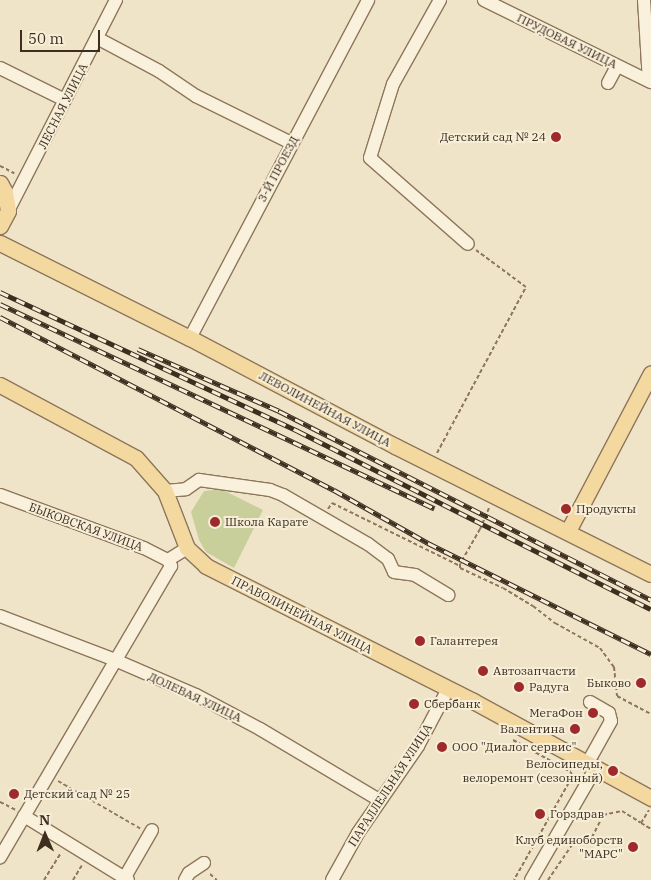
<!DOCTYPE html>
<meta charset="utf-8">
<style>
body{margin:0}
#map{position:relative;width:651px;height:880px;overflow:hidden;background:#f0e4c8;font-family:"IBM Plex Serif",serif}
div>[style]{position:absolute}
.green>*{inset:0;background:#c9cf9b}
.path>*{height:2px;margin-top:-1px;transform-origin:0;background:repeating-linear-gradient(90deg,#8d765c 0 4px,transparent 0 6.5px)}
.roads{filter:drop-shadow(1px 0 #8d765c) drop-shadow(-1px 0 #8d765c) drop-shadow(0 1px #8d765c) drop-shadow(0 -1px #8d765c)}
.minor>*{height:12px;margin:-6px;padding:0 6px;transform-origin:6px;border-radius:6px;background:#faf1dc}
.major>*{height:15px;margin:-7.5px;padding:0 7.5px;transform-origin:7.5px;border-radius:7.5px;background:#f3d9a0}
.rail>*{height:5px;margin-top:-2.5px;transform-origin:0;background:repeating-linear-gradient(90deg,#f7eed8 0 9px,#3d2e20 0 18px);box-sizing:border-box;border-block:1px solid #3d2e20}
.dots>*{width:14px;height:14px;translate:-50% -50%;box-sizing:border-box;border:2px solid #f7eed8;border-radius:50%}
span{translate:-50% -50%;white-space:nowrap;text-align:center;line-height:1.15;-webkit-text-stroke:4px #f7eed8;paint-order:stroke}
.street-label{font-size:12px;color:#3d2e20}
.poi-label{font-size:12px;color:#3d2e20}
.right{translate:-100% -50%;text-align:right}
.left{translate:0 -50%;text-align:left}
.north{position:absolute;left:20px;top:810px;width:50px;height:50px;-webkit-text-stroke:4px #f7eed8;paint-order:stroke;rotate:359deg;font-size:14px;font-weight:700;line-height:20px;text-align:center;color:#3d2e20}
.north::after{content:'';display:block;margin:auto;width:18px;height:22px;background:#3d2e20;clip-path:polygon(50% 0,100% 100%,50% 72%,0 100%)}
.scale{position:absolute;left:20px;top:30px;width:80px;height:22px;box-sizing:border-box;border:2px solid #3d2e20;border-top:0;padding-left:6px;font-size:15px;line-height:18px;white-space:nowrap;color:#3d2e20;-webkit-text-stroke:4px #f7eed8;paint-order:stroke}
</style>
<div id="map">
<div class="green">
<i style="clip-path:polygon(221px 489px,263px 510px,234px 568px,206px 552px,199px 540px,191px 512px,204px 491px)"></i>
</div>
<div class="path">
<i style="left:0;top:166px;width:16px;rotate:27deg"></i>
<i style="left:437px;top:453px;width:188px;rotate:-61.8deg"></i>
<i style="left:526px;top:287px;width:62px;rotate:-143.5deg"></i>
<i style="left:489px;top:508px;width:23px;rotate:113deg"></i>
<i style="left:480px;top:529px;width:40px;rotate:119.7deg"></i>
<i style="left:460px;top:564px;width:4px;rotate:90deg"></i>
<i style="left:460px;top:568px;width:47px;rotate:24.9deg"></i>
<i style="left:503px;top:588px;width:35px;rotate:31deg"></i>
<i style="left:533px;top:606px;width:28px;rotate:38deg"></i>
<i style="left:555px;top:623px;width:51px;rotate:29.1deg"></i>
<i style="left:600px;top:648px;width:24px;rotate:54deg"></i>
<i style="left:614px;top:667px;width:29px;rotate:84deg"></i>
<i style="left:617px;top:696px;width:38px;rotate:28deg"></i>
<i style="left:328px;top:509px;width:7px;rotate:-56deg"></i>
<i style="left:332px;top:503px;width:143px;rotate:26.2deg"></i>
<i style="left:513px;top:740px;width:66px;rotate:28.9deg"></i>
<i style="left:571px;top:772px;width:5px;rotate:79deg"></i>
<i style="left:572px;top:777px;width:118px;rotate:119.4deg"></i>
<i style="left:58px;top:781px;width:96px;rotate:30deg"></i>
<i style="left:0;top:802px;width:18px;rotate:27deg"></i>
<i style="left:641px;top:823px;width:12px;rotate:31deg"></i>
<i style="left:210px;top:874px;width:9px;rotate:41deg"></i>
<i style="left:44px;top:880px;width:32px;rotate:-58deg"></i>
<i style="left:73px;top:880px;width:17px;rotate:-59deg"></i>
<i style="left:548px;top:880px;width:50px;rotate:-55.7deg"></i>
<i style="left:576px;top:839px;width:14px;rotate:17deg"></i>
<i style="left:589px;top:843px;width:31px;rotate:-63deg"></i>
<i style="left:603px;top:815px;width:19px;rotate:-12deg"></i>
<i style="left:622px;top:811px;width:22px;rotate:32deg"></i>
<i style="left:641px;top:823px;width:15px;rotate:-58deg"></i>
</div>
<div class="roads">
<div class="minor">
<i style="left:440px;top:0;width:96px;rotate:119.2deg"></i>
<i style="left:393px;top:84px;width:77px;rotate:107.3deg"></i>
<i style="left:370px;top:158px;width:130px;rotate:41.3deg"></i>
<i style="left:484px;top:0;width:186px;rotate:26.2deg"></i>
<i style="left:644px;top:0;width:81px;rotate:86.5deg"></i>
<i style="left:97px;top:38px;width:70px;rotate:28deg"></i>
<i style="left:159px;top:71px;width:45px;rotate:34deg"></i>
<i style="left:196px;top:96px;width:106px;rotate:26.3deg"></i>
<i style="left:0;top:68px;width:72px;rotate:26.2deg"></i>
<i style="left:608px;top:83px;width:19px;rotate:-62deg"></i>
<i style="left:8px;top:211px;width:237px;rotate:-62.9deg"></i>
<i style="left:190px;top:338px;width:382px;rotate:-62.2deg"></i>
<i style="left:165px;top:491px;width:21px;rotate:-5deg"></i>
<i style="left:186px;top:489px;width:16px;rotate:-35deg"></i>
<i style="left:199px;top:480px;width:72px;rotate:8deg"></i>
<i style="left:270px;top:490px;width:14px;rotate:21deg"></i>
<i style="left:283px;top:495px;width:98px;rotate:30deg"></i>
<i style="left:368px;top:544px;width:25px;rotate:37deg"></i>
<i style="left:388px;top:559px;width:14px;rotate:65deg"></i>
<i style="left:394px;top:572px;width:21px;rotate:8deg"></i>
<i style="left:415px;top:575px;width:39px;rotate:31deg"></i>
<i style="left:0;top:495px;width:153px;rotate:20.2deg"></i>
<i style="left:144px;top:548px;width:27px;rotate:27deg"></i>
<i style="left:168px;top:560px;width:7px;rotate:63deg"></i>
<i style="left:171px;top:566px;width:338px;rotate:120.4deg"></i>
<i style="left:168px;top:560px;width:22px;rotate:-32deg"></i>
<i style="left:0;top:616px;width:123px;rotate:20.9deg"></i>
<i style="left:115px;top:660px;width:88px;rotate:23.4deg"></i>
<i style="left:196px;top:695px;width:72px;rotate:28deg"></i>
<i style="left:260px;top:729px;width:139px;rotate:30.8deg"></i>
<i style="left:587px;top:764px;width:49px;rotate:-60.8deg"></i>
<i style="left:611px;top:721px;width:8px;rotate:-104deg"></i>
<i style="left:609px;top:713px;width:22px;rotate:-150deg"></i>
<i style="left:24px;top:816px;width:122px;rotate:31.6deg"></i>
<i style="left:125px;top:877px;width:54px;rotate:-60.1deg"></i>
<i style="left:185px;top:880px;width:8px;rotate:-60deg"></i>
<i style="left:189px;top:873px;width:18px;rotate:-34deg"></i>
<i style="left:332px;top:880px;width:54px;rotate:-61deg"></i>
<i style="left:358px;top:833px;width:106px;rotate:-55.4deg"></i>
<i style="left:418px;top:746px;width:64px;rotate:-62.2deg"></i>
<i style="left:531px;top:880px;width:128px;rotate:-60deg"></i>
</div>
<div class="major">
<i style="left:0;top:183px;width:10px;rotate:61deg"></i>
<i style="left:5px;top:192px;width:19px;rotate:81deg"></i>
<i style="left:8px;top:211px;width:17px;rotate:118deg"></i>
<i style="left:0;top:243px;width:212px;rotate:26.6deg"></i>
<i style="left:190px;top:338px;width:232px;rotate:27.8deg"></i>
<i style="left:395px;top:446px;width:286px;rotate:26.6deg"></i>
<i style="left:0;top:385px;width:154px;rotate:28.2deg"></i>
<i style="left:136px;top:458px;width:44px;rotate:48.7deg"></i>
<i style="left:165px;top:491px;width:61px;rotate:68.9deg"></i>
<i style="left:187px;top:548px;width:26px;rotate:43deg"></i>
<i style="left:206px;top:566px;width:299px;rotate:26.8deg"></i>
<i style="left:473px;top:701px;width:203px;rotate:28.6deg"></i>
<i style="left:568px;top:531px;width:178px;rotate:-62.3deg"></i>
</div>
</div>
<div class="rail">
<i style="left:0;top:292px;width:329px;rotate:25deg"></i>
<i style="left:298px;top:431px;width:395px;rotate:26.8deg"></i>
<i style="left:0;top:304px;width:480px;rotate:25.2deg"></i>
<i style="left:0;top:317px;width:376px;rotate:27.4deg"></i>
<i style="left:334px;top:490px;width:108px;rotate:29.4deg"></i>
<i style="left:428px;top:543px;width:249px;rotate:26.5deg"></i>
<i style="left:138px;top:349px;width:154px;rotate:23.7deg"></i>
<i style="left:279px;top:411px;width:417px;rotate:26.9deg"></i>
</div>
<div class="dots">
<i style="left:556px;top:137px;background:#9e2a2b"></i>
<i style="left:566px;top:509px;background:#9e2a2b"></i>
<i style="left:215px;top:522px;background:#9e2a2b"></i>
<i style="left:420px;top:641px;background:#9e2a2b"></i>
<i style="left:483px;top:671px;background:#9e2a2b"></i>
<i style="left:641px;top:683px;background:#9e2a2b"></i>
<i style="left:519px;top:687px;background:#9e2a2b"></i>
<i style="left:414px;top:704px;background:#9e2a2b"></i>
<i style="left:593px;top:713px;background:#9e2a2b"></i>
<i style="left:575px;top:729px;background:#9e2a2b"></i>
<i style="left:442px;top:747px;background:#9e2a2b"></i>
<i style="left:613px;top:771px;background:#9e2a2b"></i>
<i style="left:14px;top:794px;background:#9e2a2b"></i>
<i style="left:540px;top:814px;background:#9e2a2b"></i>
<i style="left:633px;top:847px;background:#9e2a2b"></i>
</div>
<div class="street-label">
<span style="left:567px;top:41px;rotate:26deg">ПРУДОВАЯ УЛИЦА</span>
<span style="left:63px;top:106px;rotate:-63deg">ЛЕСНАЯ УЛИЦА</span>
<span style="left:278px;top:169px;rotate:-62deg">3-Й ПРОЕЗД</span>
<span style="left:325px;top:409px;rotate:28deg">ЛЕВОЛИНЕЙНАЯ УЛИЦА</span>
<span style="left:86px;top:527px;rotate:20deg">БЫКОВСКАЯ УЛИЦА</span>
<span style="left:302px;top:615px;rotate:27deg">ПРАВОЛИНЕЙНАЯ УЛИЦА</span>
<span style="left:195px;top:697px;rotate:25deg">ДОЛЕВАЯ УЛИЦА</span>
<span style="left:390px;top:785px;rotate:-57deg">ПАРАЛЛЕЛЬНАЯ УЛИЦА</span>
</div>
<div class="poi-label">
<span class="right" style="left:546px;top:137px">Детский сад № 24</span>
<span class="left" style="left:576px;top:509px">Продукты</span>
<span class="left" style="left:225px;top:522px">Школа Карате</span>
<span class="left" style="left:430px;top:641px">Галантерея</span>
<span class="left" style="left:493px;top:671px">Автозапчасти</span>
<span class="right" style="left:631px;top:683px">Быково</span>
<span class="left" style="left:529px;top:687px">Радуга</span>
<span class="left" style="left:424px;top:704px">Сбербанк</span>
<span class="right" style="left:583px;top:713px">МегаФон</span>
<span class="right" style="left:565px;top:729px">Валентина</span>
<span class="left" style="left:452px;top:747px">ООО "Диалог cервис"</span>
<span class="right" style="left:603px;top:771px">Велосипеды,<br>велоремонт (сезонный)</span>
<span class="left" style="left:24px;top:794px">Детский сад № 25</span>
<span class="left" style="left:550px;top:814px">Горздрав</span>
<span class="right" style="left:623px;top:847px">Клуб единоборств<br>"МАРС"</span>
</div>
<div class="north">N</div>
<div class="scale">50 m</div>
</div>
